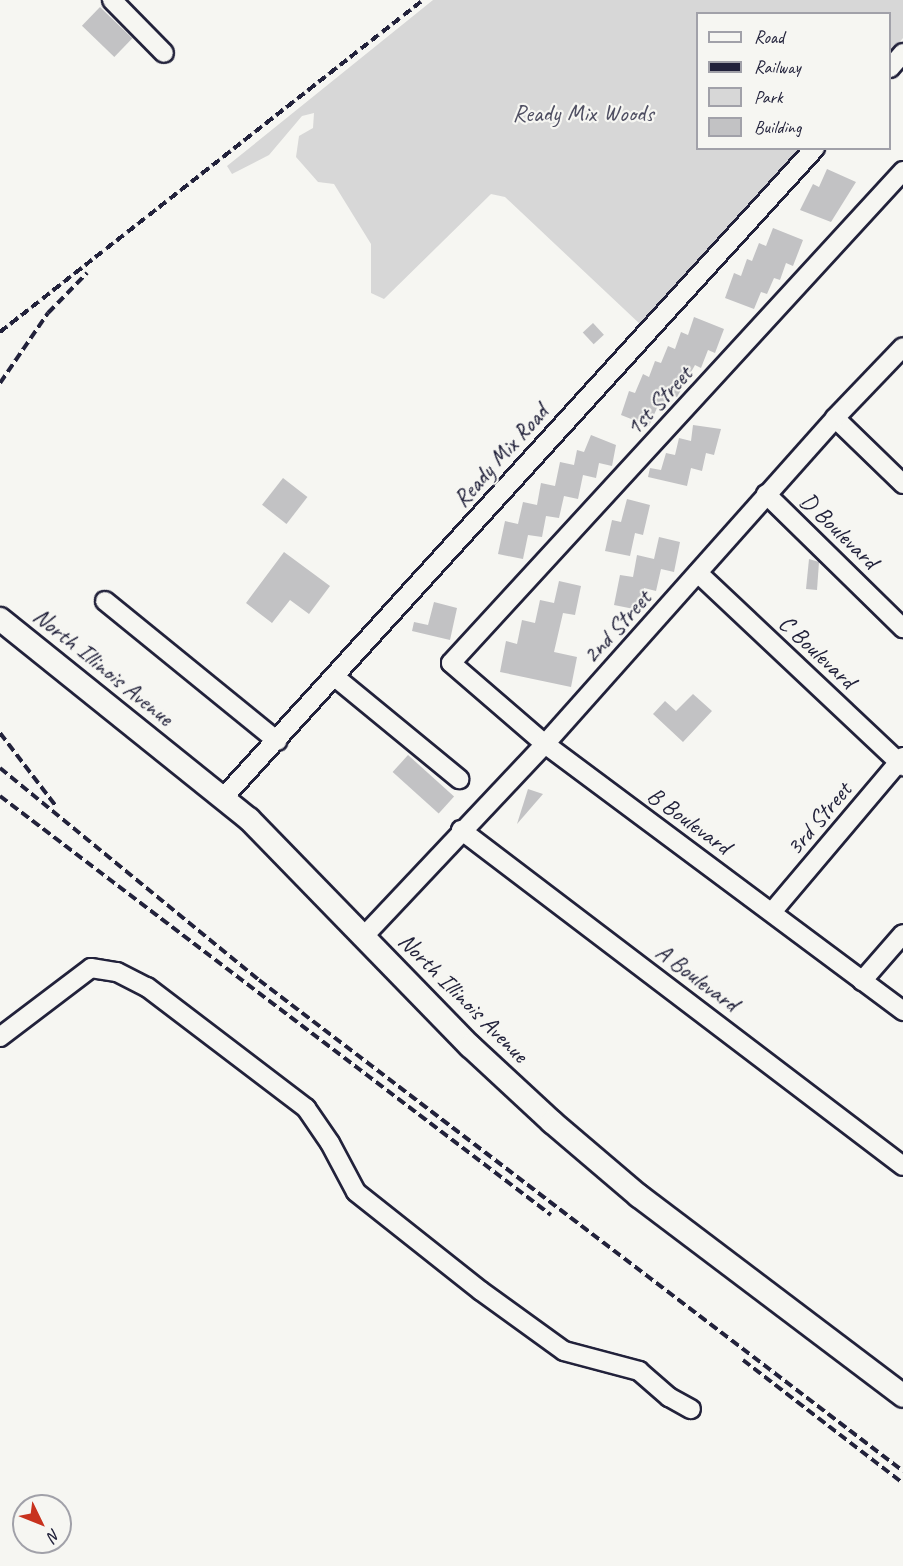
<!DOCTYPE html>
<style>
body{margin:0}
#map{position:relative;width:903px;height:1566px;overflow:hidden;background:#f6f6f2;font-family:Caveat,sans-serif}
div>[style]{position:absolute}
.green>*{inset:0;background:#d7d7d7}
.building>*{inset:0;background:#c2c2c4;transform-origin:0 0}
.roads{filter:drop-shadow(2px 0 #22223b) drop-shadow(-2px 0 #22223b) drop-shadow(0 2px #22223b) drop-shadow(0 -2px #22223b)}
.minor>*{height:18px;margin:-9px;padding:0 9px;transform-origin:9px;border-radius:9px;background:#f6f6f2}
.major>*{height:22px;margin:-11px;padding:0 11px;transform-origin:11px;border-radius:11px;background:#f6f6f2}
.rail>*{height:4px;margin-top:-2px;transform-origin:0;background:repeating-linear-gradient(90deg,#22223b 0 9px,transparent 0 13.5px)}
span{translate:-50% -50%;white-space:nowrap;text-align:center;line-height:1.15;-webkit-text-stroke:4.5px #f6f6f2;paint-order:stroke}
.park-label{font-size:24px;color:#4f4f62}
.street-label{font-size:24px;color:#22223b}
.legend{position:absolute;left:696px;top:12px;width:195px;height:138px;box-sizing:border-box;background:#f6f6f2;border:2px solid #a1a1a9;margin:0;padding:8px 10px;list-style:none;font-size:18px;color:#22223b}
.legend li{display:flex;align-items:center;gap:12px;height:30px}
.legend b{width:30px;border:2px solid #a1a1a9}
.north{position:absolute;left:12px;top:1494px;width:60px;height:60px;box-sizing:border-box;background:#f6f6f2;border:2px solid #a1a1a9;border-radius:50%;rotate:133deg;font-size:16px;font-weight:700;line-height:24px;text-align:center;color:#22223b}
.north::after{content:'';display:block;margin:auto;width:21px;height:27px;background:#c8321e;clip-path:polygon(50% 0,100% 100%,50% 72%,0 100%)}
</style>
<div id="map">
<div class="green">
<i style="clip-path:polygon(433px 0,903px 0,903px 38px,890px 53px,890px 14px,698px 14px,698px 148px,802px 149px,641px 325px,505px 197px,491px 194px,384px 299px,371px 293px,371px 244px,334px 184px,318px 182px,296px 157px,299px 136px,313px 128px,314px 113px,302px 116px,269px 155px,232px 174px,227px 166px)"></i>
</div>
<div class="building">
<i style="left:100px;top:7px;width:45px;height:26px;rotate:44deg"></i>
<i style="clip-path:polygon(827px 169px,856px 182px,831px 222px,800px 210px,813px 184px,819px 187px)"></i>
<i style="clip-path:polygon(773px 228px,803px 240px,793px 266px,786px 263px,780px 280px,774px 278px,767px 294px,761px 292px,754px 309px,725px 298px,734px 273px,741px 276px,747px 259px,752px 261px,759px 243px,766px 246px)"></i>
<i style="clip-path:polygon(694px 317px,724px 329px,715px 353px,708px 350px,701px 368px,695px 365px,677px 397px,668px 393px,663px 410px,657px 408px,649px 426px,621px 415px,629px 391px,635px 393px,643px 374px,649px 377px,655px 361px,661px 363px,668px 346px,675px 349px,681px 332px,688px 335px)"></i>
<i style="left:593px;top:323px;width:16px;height:14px;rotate:47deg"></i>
<i style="clip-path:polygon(693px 425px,721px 429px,714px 455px,706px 453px,702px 471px,691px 468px,687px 486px,648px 477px,650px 468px,661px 470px,666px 453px,675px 455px,679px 438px,691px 441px)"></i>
<i style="clip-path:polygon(591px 435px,616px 445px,612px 466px,599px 463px,596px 478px,583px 475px,578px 499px,564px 496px,559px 518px,546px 516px,542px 537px,528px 535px,523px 559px,498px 554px,505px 521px,518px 524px,523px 502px,537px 505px,541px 483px,555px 486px,560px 462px,574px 465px,577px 450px,584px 452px)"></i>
<i style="left:283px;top:478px;width:31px;height:34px;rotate:38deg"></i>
<i style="clip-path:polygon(627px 499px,650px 505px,643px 535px,635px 533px,630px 556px,605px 551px,612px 520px,621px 522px)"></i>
<i style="clip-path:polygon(659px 537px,680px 542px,674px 572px,661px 569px,656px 591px,644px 588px,639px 610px,614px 605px,620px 575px,633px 577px,637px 555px,654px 559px)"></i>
<i style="clip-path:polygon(284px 552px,330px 586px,309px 614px,290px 600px,272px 623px,246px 603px)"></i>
<i style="clip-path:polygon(809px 559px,819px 562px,817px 590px,806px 589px)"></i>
<i style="clip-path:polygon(559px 581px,581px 586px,575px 615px,563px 613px,554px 652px,577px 657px,571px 687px,500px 672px,506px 641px,517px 644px,522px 620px,535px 623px,540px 600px,554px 603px)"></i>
<i style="clip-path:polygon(434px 602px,457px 608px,450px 640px,412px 631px,414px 622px,428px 625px)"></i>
<i style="clip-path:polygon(693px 694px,712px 711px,683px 742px,653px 714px,665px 701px,676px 711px)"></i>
<i style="left:408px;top:755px;width:62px;height:23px;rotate:42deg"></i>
<i style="clip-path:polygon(528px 789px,543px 794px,517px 824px)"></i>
</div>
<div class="roads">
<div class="minor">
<i style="left:112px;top:0;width:74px;rotate:45.5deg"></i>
<i style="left:890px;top:68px;width:20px;rotate:-49deg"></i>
<i style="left:903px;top:171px;width:668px;rotate:132.57deg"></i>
<i style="left:451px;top:663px;width:124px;rotate:40.8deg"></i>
<i style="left:545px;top:744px;width:447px;rotate:36.7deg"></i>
<i style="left:835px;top:418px;width:95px;rotate:44.1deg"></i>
<i style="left:766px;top:494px;width:192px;rotate:44.4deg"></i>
<i style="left:698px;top:573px;width:282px;rotate:43.3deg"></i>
<i style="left:105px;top:601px;width:222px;rotate:39.1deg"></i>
<i style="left:335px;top:677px;width:161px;rotate:39.4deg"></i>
<i style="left:224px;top:797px;width:878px;rotate:-47.68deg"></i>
<i style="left:461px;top:830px;width:555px;rotate:37.24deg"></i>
<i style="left:772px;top:912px;width:203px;rotate:-49.8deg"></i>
<i style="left:364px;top:936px;width:264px;rotate:-46.7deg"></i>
<i style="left:545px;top:744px;width:436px;rotate:-48.3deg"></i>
<i style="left:835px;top:418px;width:98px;rotate:-46.2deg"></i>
<i style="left:862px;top:981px;width:62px;rotate:-48.9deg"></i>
<i style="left:0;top:1037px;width:114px;rotate:-37.2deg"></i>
<i style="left:91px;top:968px;width:26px;rotate:9deg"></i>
<i style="left:117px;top:972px;width:34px;rotate:27deg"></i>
<i style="left:147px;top:987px;width:200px;rotate:37.3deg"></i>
<i style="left:306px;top:1108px;width:42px;rotate:55.6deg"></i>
<i style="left:330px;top:1143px;width:55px;rotate:62deg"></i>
<i style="left:356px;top:1192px;width:159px;rotate:38.4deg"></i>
<i style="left:481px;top:1291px;width:102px;rotate:35.9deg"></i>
<i style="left:564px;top:1351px;width:78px;rotate:14.9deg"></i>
<i style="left:639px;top:1371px;width:40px;rotate:41deg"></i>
<i style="left:669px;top:1397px;width:25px;rotate:29deg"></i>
</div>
<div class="major">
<i style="left:0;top:619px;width:319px;rotate:38.8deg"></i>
<i style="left:249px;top:819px;width:317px;rotate:45.8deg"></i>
<i style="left:470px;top:1046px;width:112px;rotate:42.8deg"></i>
<i style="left:552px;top:1122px;width:114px;rotate:40.4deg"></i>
<i style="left:639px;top:1196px;width:331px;rotate:37.1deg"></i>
</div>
</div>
<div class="rail">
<i style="left:0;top:332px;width:538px;rotate:-38.13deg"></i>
<i style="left:0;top:383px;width:85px;rotate:-55.6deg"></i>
<i style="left:48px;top:313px;width:56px;rotate:-45.7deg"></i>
<i style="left:0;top:733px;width:91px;rotate:52.6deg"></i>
<i style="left:0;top:768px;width:335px;rotate:39.3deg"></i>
<i style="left:259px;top:980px;width:810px;rotate:37.32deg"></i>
<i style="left:0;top:796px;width:692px;rotate:37.25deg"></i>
<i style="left:743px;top:1360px;width:202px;rotate:37.6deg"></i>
</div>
<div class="park-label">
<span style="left:583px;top:114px">Ready Mix Woods</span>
</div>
<div class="street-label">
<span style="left:659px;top:401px;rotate:-47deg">1st Street</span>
<span style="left:501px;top:456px;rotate:-48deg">Ready Mix Road</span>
<span style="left:839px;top:531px;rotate:44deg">D Boulevard</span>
<span style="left:617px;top:627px;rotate:-48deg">2nd Street</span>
<span style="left:817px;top:652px;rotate:43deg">C Boulevard</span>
<span style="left:103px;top:667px;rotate:39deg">North Illinois Avenue</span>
<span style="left:819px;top:819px;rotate:-50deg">3rd Street</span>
<span style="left:689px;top:821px;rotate:36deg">B Boulevard</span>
<span style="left:697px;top:978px;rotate:37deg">A Boulevard</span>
<span style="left:463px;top:998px;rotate:45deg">North Illinois Avenue</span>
</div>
<ul class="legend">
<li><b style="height:8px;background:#f6f6f2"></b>Road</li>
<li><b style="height:8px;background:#22223b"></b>Railway</li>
<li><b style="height:16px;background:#d7d7d7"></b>Park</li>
<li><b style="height:16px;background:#c2c2c4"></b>Building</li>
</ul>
<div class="north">N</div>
</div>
